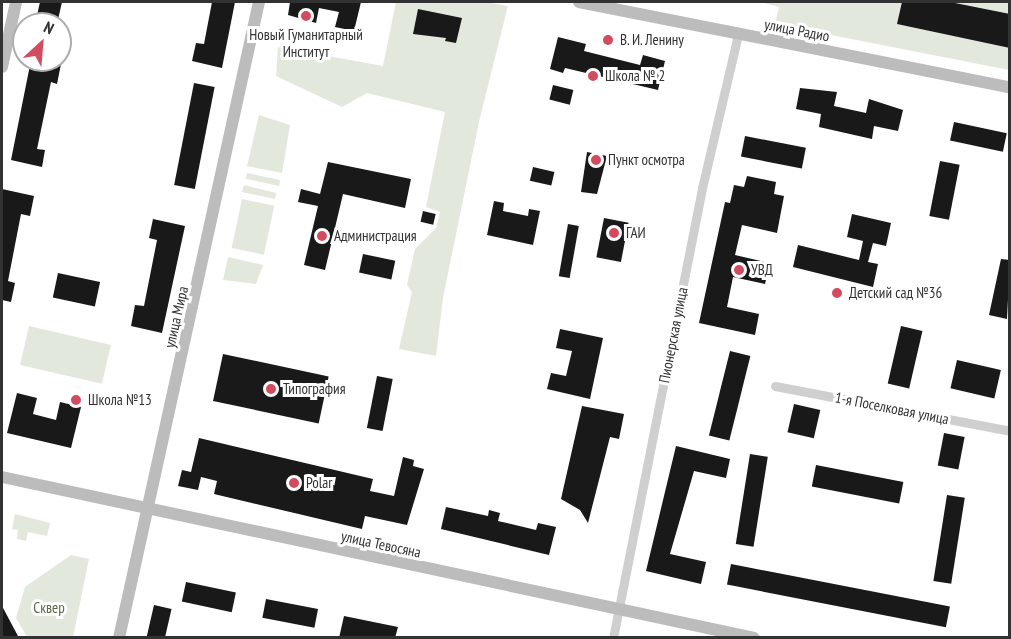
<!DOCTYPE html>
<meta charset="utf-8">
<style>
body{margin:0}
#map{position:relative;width:1011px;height:639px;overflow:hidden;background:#fff;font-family:"PT Sans Narrow",sans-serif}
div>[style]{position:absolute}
.green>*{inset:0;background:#e3e8dd;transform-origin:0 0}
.building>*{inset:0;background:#191919;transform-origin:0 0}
.minor>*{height:9px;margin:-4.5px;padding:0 4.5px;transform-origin:4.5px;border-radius:4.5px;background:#cfcfcf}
.secondary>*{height:12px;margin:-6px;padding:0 6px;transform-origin:6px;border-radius:6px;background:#bcbcbc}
.dots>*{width:16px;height:16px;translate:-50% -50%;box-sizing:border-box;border:3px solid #fff;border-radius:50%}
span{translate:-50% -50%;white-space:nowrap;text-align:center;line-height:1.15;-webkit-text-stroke:6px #fff;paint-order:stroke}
.street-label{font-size:15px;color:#323232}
.poi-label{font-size:15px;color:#323232}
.left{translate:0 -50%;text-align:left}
.park-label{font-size:15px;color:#586a44}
.frame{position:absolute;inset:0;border:3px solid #323232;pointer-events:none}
.north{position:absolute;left:12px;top:12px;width:60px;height:60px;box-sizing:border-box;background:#fff;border:2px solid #adadad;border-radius:50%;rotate:26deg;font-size:16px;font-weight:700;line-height:24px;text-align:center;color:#323232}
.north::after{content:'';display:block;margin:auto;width:21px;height:27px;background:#d34b5f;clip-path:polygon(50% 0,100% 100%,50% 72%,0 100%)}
</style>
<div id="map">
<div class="green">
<i style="clip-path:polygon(396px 2px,485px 2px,508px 6px,479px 122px,443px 298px,436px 356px,399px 349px,412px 292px,407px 285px,415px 249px,436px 228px,440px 212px,426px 207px,445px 112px,367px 93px,342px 107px,276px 76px,278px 47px,383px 66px)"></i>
<i style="clip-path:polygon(1009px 2px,1009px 70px,775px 24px,779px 7px,764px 3px)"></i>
<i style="clip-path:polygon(259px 115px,290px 125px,282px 173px,247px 166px)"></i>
<i style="left:247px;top:173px;width:34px;height:6px;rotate:12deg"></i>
<i style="clip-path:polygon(244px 185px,276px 193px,275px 199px,242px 192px)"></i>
<i style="left:242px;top:199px;width:33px;height:50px;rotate:12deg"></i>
<i style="clip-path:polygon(228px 257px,263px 265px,256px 284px,223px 280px)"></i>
<i style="left:29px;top:326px;width:84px;height:40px;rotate:13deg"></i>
<i style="clip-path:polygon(15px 514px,50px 523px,47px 536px,28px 532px,26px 541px,17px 539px,18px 530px,12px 529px)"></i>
<i style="clip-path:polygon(71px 555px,89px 559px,73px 637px,27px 637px,16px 618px,25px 587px)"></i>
</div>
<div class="building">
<i style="clip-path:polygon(40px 2px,62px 2px,57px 24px,35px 24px)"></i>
<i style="clip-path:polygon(212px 2px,235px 2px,222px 68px,192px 61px,196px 43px,204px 44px)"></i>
<i style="clip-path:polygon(290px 2px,361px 2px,354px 31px,335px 27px,339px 12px,319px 8px,316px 23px,288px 15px)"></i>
<i style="clip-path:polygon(902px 2px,950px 2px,1010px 14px,1010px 48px,897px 24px)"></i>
<i style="clip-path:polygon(418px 9px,462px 18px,456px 43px,445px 41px,446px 38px,413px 34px)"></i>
<i style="clip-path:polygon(558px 37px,586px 44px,584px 51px,640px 65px,643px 55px,665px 61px,658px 90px,565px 68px,563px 73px,550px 69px)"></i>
<i style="clip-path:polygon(31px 60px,61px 64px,57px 84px,51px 82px,37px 149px,45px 150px,42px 167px,11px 160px)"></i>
<i style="left:194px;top:83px;width:21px;height:104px;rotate:11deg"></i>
<i style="left:553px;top:85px;width:21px;height:15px;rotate:14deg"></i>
<i style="clip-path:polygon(800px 88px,837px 92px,834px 106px,866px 113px,869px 99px,903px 110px,898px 131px,874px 126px,872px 139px,819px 127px,821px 114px,796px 109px)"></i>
<i style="left:954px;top:122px;width:54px;height:19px;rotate:12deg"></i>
<i style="left:745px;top:136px;width:62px;height:21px;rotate:11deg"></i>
<i style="clip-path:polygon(587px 152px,607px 156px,597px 194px,581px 192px)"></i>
<i style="left:940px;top:161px;width:20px;height:56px;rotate:11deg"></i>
<i style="clip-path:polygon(328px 162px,411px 179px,405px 208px,343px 194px,325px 270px,304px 265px,318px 206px,298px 202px,301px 189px,320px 194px)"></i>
<i style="left:533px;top:167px;width:22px;height:14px;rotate:13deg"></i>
<i style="clip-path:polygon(747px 176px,776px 182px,774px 194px,784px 196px,777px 233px,742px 225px,735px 255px,770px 263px,765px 284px,733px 277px,727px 307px,759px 314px,755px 335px,699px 323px,725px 202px,730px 203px,734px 185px,744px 187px)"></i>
<i style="clip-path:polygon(2px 189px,34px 196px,30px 216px,21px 214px,8px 281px,15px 283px,11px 302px,2px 300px)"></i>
<i style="clip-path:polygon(494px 201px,504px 203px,503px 211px,528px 216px,529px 209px,540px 211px,533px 245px,487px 235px)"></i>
<i style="left:423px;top:211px;width:13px;height:11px;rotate:13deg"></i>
<i style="clip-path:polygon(852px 214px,891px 223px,886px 246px,873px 243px,868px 262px,878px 264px,873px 287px,793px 267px,798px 245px,859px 260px,863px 241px,847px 237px)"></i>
<i style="left:604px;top:218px;width:25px;height:40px;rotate:11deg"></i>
<i style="clip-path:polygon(153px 219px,185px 226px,162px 333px,131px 326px,135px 305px,144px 306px,157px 240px,149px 238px)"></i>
<i style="left:568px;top:224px;width:11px;height:53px;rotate:10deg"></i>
<i style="left:363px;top:254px;width:33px;height:19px;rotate:12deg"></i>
<i style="clip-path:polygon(1001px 259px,1010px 260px,1007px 319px,989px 315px)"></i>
<i style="left:58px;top:273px;width:43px;height:25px;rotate:12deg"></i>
<i style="left:901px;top:326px;width:22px;height:59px;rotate:13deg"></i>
<i style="clip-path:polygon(560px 329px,603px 338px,590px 399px,547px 389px,551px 373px,566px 376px,572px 351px,556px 348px)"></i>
<i style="left:730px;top:351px;width:21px;height:87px;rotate:14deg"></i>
<i style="left:223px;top:354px;width:108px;height:48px;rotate:12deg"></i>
<i style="left:957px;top:360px;width:45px;height:29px;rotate:13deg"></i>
<i style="left:377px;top:376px;width:16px;height:53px;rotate:11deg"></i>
<i style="clip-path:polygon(17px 393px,37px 398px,33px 414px,56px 420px,60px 402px,81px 407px,71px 448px,7px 433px)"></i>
<i style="left:794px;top:404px;width:27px;height:29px;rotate:13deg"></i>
<i style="clip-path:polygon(582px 406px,624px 414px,619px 439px,610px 437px,588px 523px,580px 510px,561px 499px)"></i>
<i style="left:944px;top:433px;width:21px;height:33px;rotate:11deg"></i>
<i style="clip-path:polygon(199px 438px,373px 479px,370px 491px,394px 496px,403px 457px,414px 460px,413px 466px,424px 469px,407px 525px,365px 516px,362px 529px,214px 494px,217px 481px,201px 477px,198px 490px,178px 486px,182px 470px,191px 472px)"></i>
<i style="clip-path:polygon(676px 446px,730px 459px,726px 478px,694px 471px,670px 554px,706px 562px,701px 584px,646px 571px)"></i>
<i style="left:750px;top:454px;width:18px;height:91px;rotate:9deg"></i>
<i style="left:816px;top:465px;width:89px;height:22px;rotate:11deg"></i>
<i style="left:947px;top:495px;width:18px;height:87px;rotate:9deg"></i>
<i style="clip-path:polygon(446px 507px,488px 516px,489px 510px,500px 513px,498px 521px,536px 530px,538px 523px,556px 527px,549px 555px,441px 529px)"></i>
<i style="left:731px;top:564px;width:223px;height:21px;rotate:11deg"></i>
<i style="left:186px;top:582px;width:51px;height:20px;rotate:12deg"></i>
<i style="left:266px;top:599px;width:53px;height:19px;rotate:11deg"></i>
<i style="left:154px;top:605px;width:18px;height:34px;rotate:13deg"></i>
<i style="clip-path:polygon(2px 606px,19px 638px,2px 638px)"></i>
<i style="clip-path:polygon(344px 616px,398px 627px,395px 638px,339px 638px)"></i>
</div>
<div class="minor">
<i style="left:775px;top:386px;width:239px;rotate:10.8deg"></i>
<i style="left:613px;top:638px;width:459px;rotate:-78.8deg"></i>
<i style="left:702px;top:188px;width:158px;rotate:-76.8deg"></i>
</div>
<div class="secondary">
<i style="left:579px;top:2px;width:439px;rotate:11.2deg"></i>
<i style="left:2px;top:67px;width:66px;rotate:-77.8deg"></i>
<i style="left:2px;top:477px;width:769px;rotate:12.08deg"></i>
<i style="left:119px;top:638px;width:651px;rotate:-77.59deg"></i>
</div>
<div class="dots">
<i style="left:306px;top:16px;background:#d34b5f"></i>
<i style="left:608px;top:40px;background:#d34b5f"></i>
<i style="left:593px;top:76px;background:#d34b5f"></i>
<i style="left:596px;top:160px;background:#d34b5f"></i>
<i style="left:614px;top:233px;background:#d34b5f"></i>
<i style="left:322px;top:236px;background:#d34b5f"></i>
<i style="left:739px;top:270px;background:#d34b5f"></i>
<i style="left:837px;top:293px;background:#d34b5f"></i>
<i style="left:271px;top:389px;background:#d34b5f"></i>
<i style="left:76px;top:400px;background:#d34b5f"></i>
<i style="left:294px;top:483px;background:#d34b5f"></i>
</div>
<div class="street-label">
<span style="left:797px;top:30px;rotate:11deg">улица Радио</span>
<span style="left:176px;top:317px;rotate:-77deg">улица Мира</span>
<span style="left:673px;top:335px;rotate:-79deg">Пионерская улица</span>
<span style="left:892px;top:408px;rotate:11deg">1-я Поселковая улица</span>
<span style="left:381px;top:544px;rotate:12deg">улица Тевосяна</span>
</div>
<div class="poi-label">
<span style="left:306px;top:43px">Новый Гуманитарный<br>Институт</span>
<span class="left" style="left:620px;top:40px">В. И. Ленину</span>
<span class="left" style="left:605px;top:76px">Школа № 2</span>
<span class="left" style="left:608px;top:160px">Пункт осмотра</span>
<span class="left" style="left:626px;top:233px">ГАИ</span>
<span class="left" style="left:334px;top:236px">Администрация</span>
<span class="left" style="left:751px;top:270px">УВД</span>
<span class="left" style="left:849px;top:293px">Детский сад №36</span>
<span class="left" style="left:283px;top:389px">Типография</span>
<span class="left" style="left:88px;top:400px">Школа №13</span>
<span class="left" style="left:306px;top:483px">Polar</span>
</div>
<div class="park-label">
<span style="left:49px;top:608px">Сквер</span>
</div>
<div class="frame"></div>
<div class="north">N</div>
</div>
